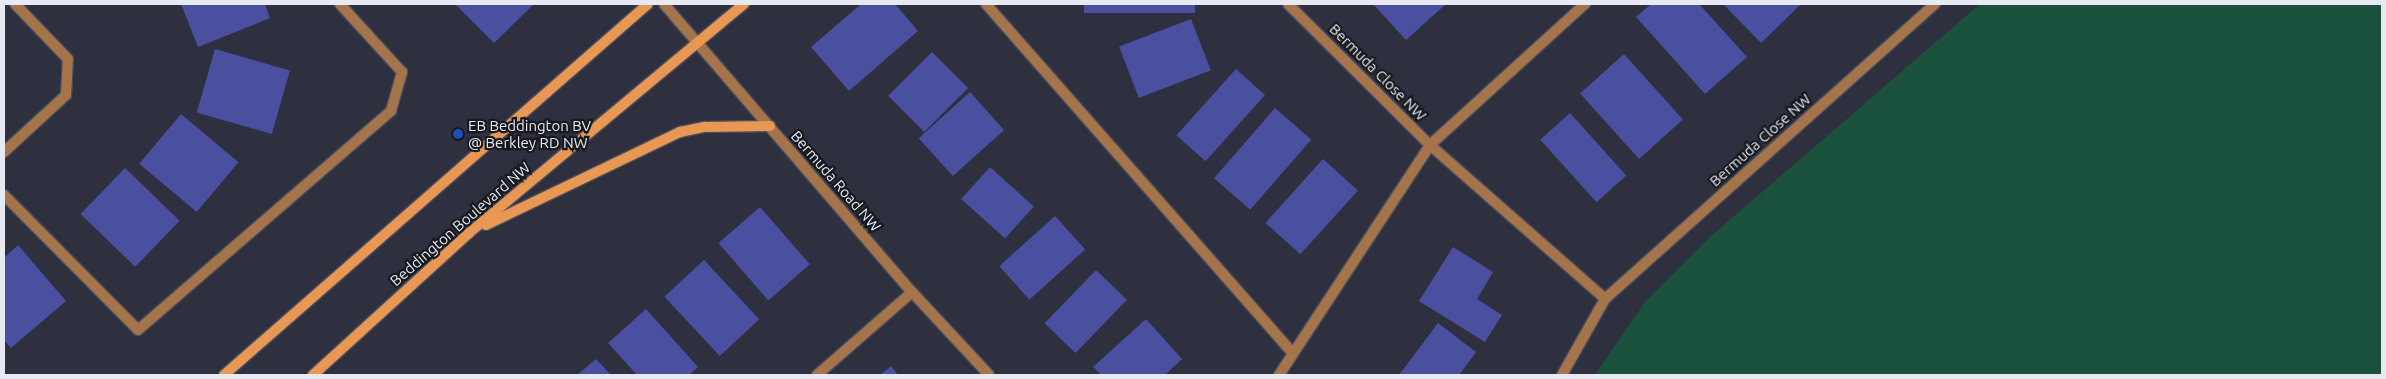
<!DOCTYPE html>
<style>
body{margin:0}
#map{position:relative;width:2386px;height:379px;overflow:hidden;background:#2e303f;font-family:Ubuntu,sans-serif}
div>[style]{position:absolute}
.green>*{inset:0;background:#1b523d}
.building>*{inset:0;background:#4b4fa0;transform-origin:0 0}
.roads{filter:drop-shadow(1px 0 #4c4e5c) drop-shadow(-1px 0 #4c4e5c) drop-shadow(0 1px #4c4e5c) drop-shadow(0 -1px #4c4e5c)}
.lane>*{height:10px;margin:-5px;padding:0 5px;transform-origin:5px;border-radius:5px;background:#a6744a}
.street>*{height:10px;margin:-5px;padding:0 5px;transform-origin:5px;border-radius:5px;background:#a6744a}
.secondary>*{height:10px;margin:-5px;padding:0 5px;transform-origin:5px;border-radius:5px;background:#e89852}
.dots>*{width:14px;height:14px;translate:-50% -50%;box-sizing:border-box;border:2px solid #17191f;border-radius:50%}
span{translate:-50% -50%;white-space:nowrap;text-align:center;line-height:1.15;-webkit-text-stroke:4.5px #17191f;paint-order:stroke}
.street-label{font-size:15px;color:#e7e9f3}
.poi-label{font-size:15px;color:#e7e9f3}
.left{translate:0 -50%;text-align:left}
.frame{position:absolute;inset:0;border:5px solid #e7e9f3;pointer-events:none}
</style>
<div id="map">
<div class="green">
<i style="clip-path:polygon(1980px 4px,2382px 4px,2382px 375px,1595px 375px,1645px 302px,1710px 237px)"></i>
</div>
<div class="building">
<i style="clip-path:polygon(181px 4px,265px 4px,270px 18px,198px 47px)"></i>
<i style="clip-path:polygon(455px 4px,534px 4px,494px 43px)"></i>
<i style="clip-path:polygon(861px 4px,895px 4px,918px 31px,849px 91px,811px 47px)"></i>
<i style="left:1084px;top:4px;width:111px;height:9px"></i>
<i style="clip-path:polygon(1373px 4px,1446px 4px,1406px 40px)"></i>
<i style="clip-path:polygon(1651px 4px,1699px 4px,1747px 57px,1705px 94px,1636px 17px)"></i>
<i style="clip-path:polygon(1723px 4px,1801px 4px,1761px 43px)"></i>
<i style="left:1191px;top:19px;width:55px;height:77px;rotate:69deg"></i>
<i style="left:215px;top:49px;width:78px;height:66px;rotate:16deg"></i>
<i style="left:932px;top:52px;width:51px;height:62px;rotate:45deg"></i>
<i style="left:1624px;top:54px;width:88px;height:59px;rotate:48deg"></i>
<i style="left:1236px;top:69px;width:39px;height:89px;rotate:42deg"></i>
<i style="left:970px;top:92px;width:51px;height:69px;rotate:48deg"></i>
<i style="left:1275px;top:108px;width:48px;height:93px;rotate:41deg"></i>
<i style="left:1570px;top:113px;width:84px;height:40px;rotate:48deg"></i>
<i style="left:181px;top:114px;width:75px;height:65px;rotate:40deg"></i>
<i style="left:1323px;top:159px;width:47px;height:86px;rotate:42deg"></i>
<i style="left:990px;top:167px;width:59px;height:43px;rotate:42deg"></i>
<i style="left:125px;top:168px;width:76px;height:64px;rotate:44deg"></i>
<i style="left:760px;top:207px;width:76px;height:55px;rotate:49deg"></i>
<i style="left:1055px;top:216px;width:45px;height:75px;rotate:48deg"></i>
<i style="clip-path:polygon(18px 245px,66px 301px,11px 348px,4px 340px,4px 258px)"></i>
<i style="clip-path:polygon(1453px 247px,1493px 272px,1477px 299px,1502px 315px,1485px 342px,1419px 301px)"></i>
<i style="left:704px;top:260px;width:81px;height:54px;rotate:47deg"></i>
<i style="left:1096px;top:270px;width:43px;height:74px;rotate:44deg"></i>
<i style="clip-path:polygon(646px 309px,698px 367px,689px 375px,637px 375px,608px 343px)"></i>
<i style="clip-path:polygon(1146px 319px,1182px 359px,1165px 375px,1101px 375px,1093px 367px)"></i>
<i style="clip-path:polygon(1438px 323px,1476px 352px,1459px 375px,1399px 375px)"></i>
<i style="clip-path:polygon(596px 359px,611px 375px,577px 375px)"></i>
<i style="clip-path:polygon(891px 366px,898px 375px,880px 375px)"></i>
</div>
<div class="roads">
<div class="lane">
<i style="left:986px;top:4px;width:465px;rotate:48.7deg"></i>
<i style="left:4px;top:195px;width:190px;rotate:45.2deg"></i>
<i style="left:138px;top:330px;width:335px;rotate:-40.9deg"></i>
<i style="left:391px;top:111px;width:41px;rotate:-74.2deg"></i>
<i style="left:402px;top:72px;width:92px;rotate:-132.4deg"></i>
<i style="left:1279px;top:375px;width:275px;rotate:-56.7deg"></i>
<i style="left:1430px;top:145px;width:210px;rotate:-42.3deg"></i>
</div>
<div class="street">
<i style="left:664px;top:4px;width:380px;rotate:49.3deg"></i>
<i style="left:912px;top:292px;width:113px;rotate:47.1deg"></i>
<i style="left:1288px;top:4px;width:200px;rotate:44.8deg"></i>
<i style="left:1430px;top:145px;width:233px;rotate:41.3deg"></i>
<i style="left:4px;top:152px;width:84px;rotate:-42.6deg"></i>
<i style="left:66px;top:95px;width:36px;rotate:-87deg"></i>
<i style="left:68px;top:59px;width:76px;rotate:-133.9deg"></i>
<i style="left:817px;top:375px;width:126px;rotate:-41.1deg"></i>
<i style="left:1562px;top:375px;width:87px;rotate:-60.5deg"></i>
<i style="left:1605px;top:299px;width:443px;rotate:-41.8deg"></i>
</div>
<div class="secondary">
<i style="left:486px;top:225px;width:215px;rotate:-25.6deg"></i>
<i style="left:680px;top:132px;width:25px;rotate:-12deg"></i>
<i style="left:704px;top:127px;width:66px;rotate:-0.9deg"></i>
<i style="left:224px;top:375px;width:563px;rotate:-41.19deg"></i>
<i style="left:313px;top:375px;width:211px;rotate:-42.3deg"></i>
<i style="left:469px;top:233px;width:358px;rotate:-39.8deg"></i>
</div>
</div>
<div class="dots">
<i style="left:458px;top:134px;background:#1a4fb4"></i>
</div>
<div class="street-label">
<span style="left:1378px;top:72px;rotate:45deg">Bermuda Close NW</span>
<span style="left:1760px;top:140px;rotate:-42deg">Bermuda Close NW</span>
<span style="left:836px;top:181px;rotate:49deg">Bermuda Road NW</span>
<span style="left:460px;top:224px;rotate:-41deg">Beddington Boulevard NW</span>
</div>
<div class="poi-label">
<span class="left" style="left:468px;top:134px">EB Beddington BV<br>@ Berkley RD NW</span>
</div>
<div class="frame"></div>
</div>
